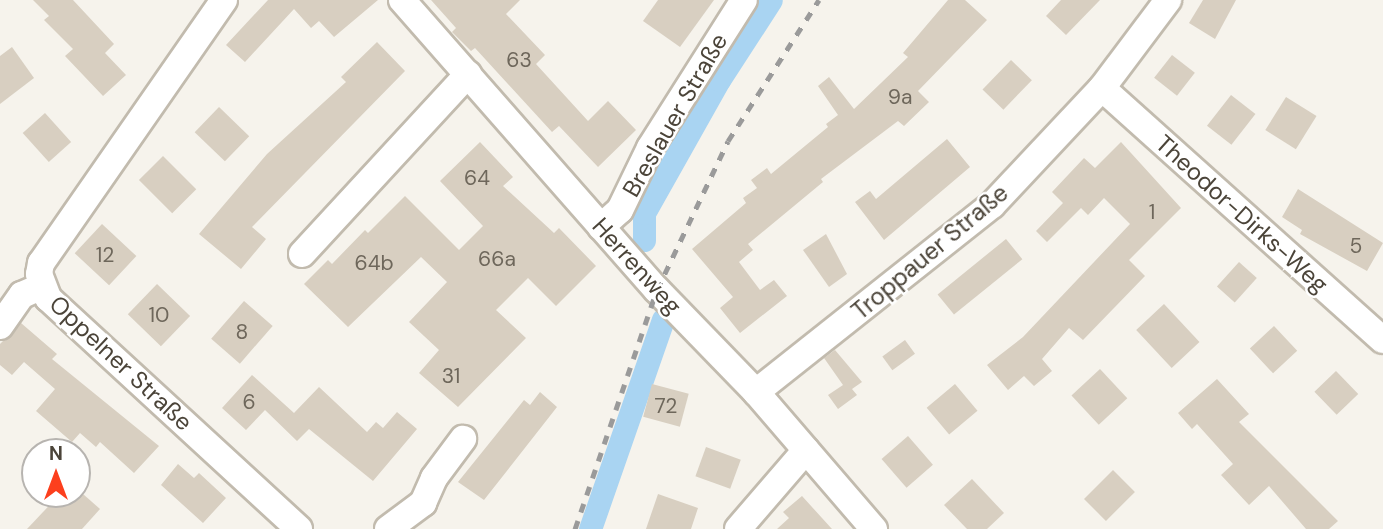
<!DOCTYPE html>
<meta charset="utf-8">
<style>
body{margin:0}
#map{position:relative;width:1383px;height:529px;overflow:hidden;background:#f6f3ec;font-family:"DM Sans",sans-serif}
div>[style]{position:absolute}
.canal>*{height:23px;margin:-11.5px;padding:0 11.5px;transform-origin:11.5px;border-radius:11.5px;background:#a9d4f2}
.building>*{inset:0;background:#d8cfc1;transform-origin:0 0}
.roads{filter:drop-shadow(2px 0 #c2bbae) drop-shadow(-2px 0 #c2bbae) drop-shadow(0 2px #c2bbae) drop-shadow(0 -2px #c2bbae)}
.minor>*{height:26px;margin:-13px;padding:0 13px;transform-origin:13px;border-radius:13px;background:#fff}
.rail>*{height:5px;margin-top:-2.5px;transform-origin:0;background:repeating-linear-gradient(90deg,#9a9a9a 0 9px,transparent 0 18px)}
span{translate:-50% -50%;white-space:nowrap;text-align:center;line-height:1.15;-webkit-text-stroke:5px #fff;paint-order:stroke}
.number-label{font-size:21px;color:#6e675b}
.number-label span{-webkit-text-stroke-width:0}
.street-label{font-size:24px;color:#4b4439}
.north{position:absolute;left:21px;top:438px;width:70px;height:70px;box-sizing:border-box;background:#fff;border:2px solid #b7b4b0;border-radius:50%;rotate:0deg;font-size:19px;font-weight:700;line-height:28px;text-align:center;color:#4b4439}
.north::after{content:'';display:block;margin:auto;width:24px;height:32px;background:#fc3f1d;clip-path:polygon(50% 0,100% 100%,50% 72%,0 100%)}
</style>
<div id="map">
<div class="canal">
<i style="left:644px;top:240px;width:27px;rotate:-90deg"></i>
<i style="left:644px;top:213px;width:153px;rotate:-60.6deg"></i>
<i style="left:719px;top:80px;width:95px;rotate:-57deg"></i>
<i style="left:590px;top:529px;width:222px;rotate:-70.8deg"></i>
</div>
<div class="building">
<i style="clip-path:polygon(33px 0,73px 0,114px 44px,105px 53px,126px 75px,103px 96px,65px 56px,73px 49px,44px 20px,49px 16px)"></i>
<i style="clip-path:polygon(268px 0,378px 0,334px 37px,319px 21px,311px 28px,294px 9px,245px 62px,226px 45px)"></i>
<i style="clip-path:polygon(431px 0,520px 0,506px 14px,545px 55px,536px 64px,588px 121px,608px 101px,636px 130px,598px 167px,559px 126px,552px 132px,475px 48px,471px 51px,452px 32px,456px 28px)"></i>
<i style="clip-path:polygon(658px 0,714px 0,680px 47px,643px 21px)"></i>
<i style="clip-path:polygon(948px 0,965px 0,987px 20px,918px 91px,929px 102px,904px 126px,898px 121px,821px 179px,823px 182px,748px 244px,753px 250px,739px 262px,760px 290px,774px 280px,787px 296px,740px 333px,720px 308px,733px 297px,692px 249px,746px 203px,743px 198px,757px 188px,751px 180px,767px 168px,771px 174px,828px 127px,826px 124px,838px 115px,818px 86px,829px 77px,854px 109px,908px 57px,903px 53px)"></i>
<i style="clip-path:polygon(1061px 0,1100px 0,1066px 35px,1046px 16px)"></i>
<i style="clip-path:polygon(1203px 0,1236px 0,1215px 39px,1189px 23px)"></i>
<i style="clip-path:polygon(377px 42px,405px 71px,252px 227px,266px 239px,241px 269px,199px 234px,267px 154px,346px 82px,341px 77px)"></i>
<i style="clip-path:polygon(12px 47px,34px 78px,0 104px,0 56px)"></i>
<i style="left:1172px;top:55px;width:29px;height:29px;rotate:38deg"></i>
<i style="left:1011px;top:60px;width:29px;height:41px;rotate:44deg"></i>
<i style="left:1231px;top:95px;width:31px;height:39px;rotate:38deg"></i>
<i style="left:1286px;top:97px;width:36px;height:39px;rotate:32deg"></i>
<i style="left:219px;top:107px;width:42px;height:35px;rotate:44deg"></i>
<i style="left:45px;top:113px;width:39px;height:30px;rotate:48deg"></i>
<i style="clip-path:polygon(947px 139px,970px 167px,884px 240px,855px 202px,870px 191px,876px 199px)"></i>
<i style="clip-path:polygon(480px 142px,513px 177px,503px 186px,554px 233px,559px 228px,596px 266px,556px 306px,528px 278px,496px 310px,526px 338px,458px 407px,419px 373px,439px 350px,409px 322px,447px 282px,421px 257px,348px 327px,304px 284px,328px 260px,332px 264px,365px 230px,368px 233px,405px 196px,459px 250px,483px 226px,440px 181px)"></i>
<i style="clip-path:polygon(1121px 142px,1181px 208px,1129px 260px,1145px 276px,1083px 340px,1069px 328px,1042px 359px,1052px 371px,1034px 386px,1024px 376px,1008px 390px,987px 365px,1023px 337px,1130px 224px,1104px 198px,1088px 215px,1081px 208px,1047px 242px,1036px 231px,1063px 203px,1052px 192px,1084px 158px,1095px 168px)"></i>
<i style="left:163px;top:156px;width:47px;height:34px;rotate:45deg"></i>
<i style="clip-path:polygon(1298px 189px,1383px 243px,1367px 271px,1300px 234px,1302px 230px,1282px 217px)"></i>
<i style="left:102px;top:224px;width:47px;height:40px;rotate:43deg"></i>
<i style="clip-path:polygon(826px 234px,847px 274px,829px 287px,803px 250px)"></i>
<i style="left:1006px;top:239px;width:26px;height:88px;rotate:51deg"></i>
<i style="left:1239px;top:262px;width:24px;height:33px;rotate:42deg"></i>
<i style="left:157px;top:284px;width:46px;height:42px;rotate:44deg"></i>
<i style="left:244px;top:301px;width:38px;height:50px;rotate:41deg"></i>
<i style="left:1164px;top:304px;width:52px;height:38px;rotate:47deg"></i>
<i style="clip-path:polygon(21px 323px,57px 354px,52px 359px,159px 446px,134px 473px,100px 442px,96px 447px,80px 433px,72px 442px,36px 411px,55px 389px,24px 362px,12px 375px,0 365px,0 344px)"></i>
<i style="left:1274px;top:326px;width:34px;height:33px;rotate:47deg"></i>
<i style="left:905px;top:340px;width:17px;height:28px;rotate:54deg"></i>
<i style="clip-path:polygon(835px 350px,862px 382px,852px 389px,857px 395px,838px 409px,828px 395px,843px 385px,824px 358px)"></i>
<i style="left:1100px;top:369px;width:40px;height:39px;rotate:47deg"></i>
<i style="left:1336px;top:371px;width:32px;height:30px;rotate:46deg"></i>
<i style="clip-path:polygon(252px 375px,294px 413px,319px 387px,367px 432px,376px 422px,383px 428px,397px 412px,417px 429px,373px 481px,309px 429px,297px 441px,265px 410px,246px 430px,222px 408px)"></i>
<i style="clip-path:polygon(1217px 379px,1249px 414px,1239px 422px,1338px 521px,1329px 529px,1306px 529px,1269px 486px,1249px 505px,1221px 475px,1233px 464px,1197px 424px,1192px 429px,1178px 413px)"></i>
<i style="left:652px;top:384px;width:38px;height:34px;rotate:15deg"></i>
<i style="left:955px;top:384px;width:35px;height:37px;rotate:50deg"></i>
<i style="clip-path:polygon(540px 392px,557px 407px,484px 500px,458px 482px,524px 400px,530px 405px)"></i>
<i style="left:908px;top:436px;width:38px;height:35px;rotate:49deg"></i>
<i style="left:706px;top:447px;width:37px;height:31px;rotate:20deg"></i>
<i style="clip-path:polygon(178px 464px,194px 478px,199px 473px,226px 498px,203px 523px,161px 485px)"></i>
<i style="left:1113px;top:470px;width:31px;height:41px;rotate:45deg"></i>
<i style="clip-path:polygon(972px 479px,1004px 513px,987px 529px,967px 529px,944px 505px)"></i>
<i style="clip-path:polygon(60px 494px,83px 494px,100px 509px,82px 529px,27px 529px)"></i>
<i style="clip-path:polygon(658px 494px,698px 508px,691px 529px,646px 529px)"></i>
<i style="clip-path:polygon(802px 496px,832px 529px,777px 529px,789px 518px,783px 512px)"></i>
</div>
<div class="roads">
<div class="minor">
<i style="left:224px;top:0;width:320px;rotate:124.8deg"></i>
<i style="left:41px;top:263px;width:11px;rotate:100deg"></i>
<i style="left:39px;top:274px;width:26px;rotate:69deg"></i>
<i style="left:48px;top:298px;width:341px;rotate:42.6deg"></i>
<i style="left:402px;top:0;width:386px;rotate:48.7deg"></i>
<i style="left:657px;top:290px;width:142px;rotate:45.9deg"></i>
<i style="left:756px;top:392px;width:181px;rotate:49.3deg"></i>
<i style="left:1102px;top:88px;width:377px;rotate:41.9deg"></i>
<i style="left:601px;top:227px;width:25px;rotate:-42deg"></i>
<i style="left:620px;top:210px;width:69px;rotate:-64.2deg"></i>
<i style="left:650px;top:148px;width:175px;rotate:-57.6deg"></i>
<i style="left:302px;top:254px;width:245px;rotate:-47.3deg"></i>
<i style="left:0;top:326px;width:38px;rotate:-55deg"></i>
<i style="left:22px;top:295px;width:22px;rotate:-24deg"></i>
<i style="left:756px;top:392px;width:301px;rotate:-38.4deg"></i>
<i style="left:992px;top:205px;width:161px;rotate:-46.8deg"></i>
<i style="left:1102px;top:88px;width:110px;rotate:-53.1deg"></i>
<i style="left:388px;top:529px;width:44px;rotate:-36.6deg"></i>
<i style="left:423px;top:503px;width:27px;rotate:-66deg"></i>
<i style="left:434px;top:478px;width:49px;rotate:-53.4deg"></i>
<i style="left:738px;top:529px;width:104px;rotate:-49.3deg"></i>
</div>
</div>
<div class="rail">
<i style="left:575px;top:529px;width:253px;rotate:-71.1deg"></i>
<i style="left:657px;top:290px;width:165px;rotate:-64.5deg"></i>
<i style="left:728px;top:141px;width:168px;rotate:-57.2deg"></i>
</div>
<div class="number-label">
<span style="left:519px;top:60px">63</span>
<span style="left:900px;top:97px">9a</span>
<span style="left:477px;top:178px">64</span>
<span style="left:1152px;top:212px">1</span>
<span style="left:1356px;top:246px">5</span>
<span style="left:105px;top:255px">12</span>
<span style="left:497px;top:259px">66a</span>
<span style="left:374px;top:263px">64b</span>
<span style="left:159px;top:315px">10</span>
<span style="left:242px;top:332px">8</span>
<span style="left:451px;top:376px">31</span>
<span style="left:249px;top:402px">6</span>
<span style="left:666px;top:406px">72</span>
</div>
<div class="street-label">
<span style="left:675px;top:115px;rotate:-60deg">Breslauer Straße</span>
<span style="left:1242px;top:214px;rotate:42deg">Theodor-Dirks-Weg</span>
<span style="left:930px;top:252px;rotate:-40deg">Troppauer Straße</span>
<span style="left:637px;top:266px;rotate:48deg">Herrenweg</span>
<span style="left:121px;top:363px;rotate:43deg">Oppelner Straße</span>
</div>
<div class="north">N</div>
</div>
